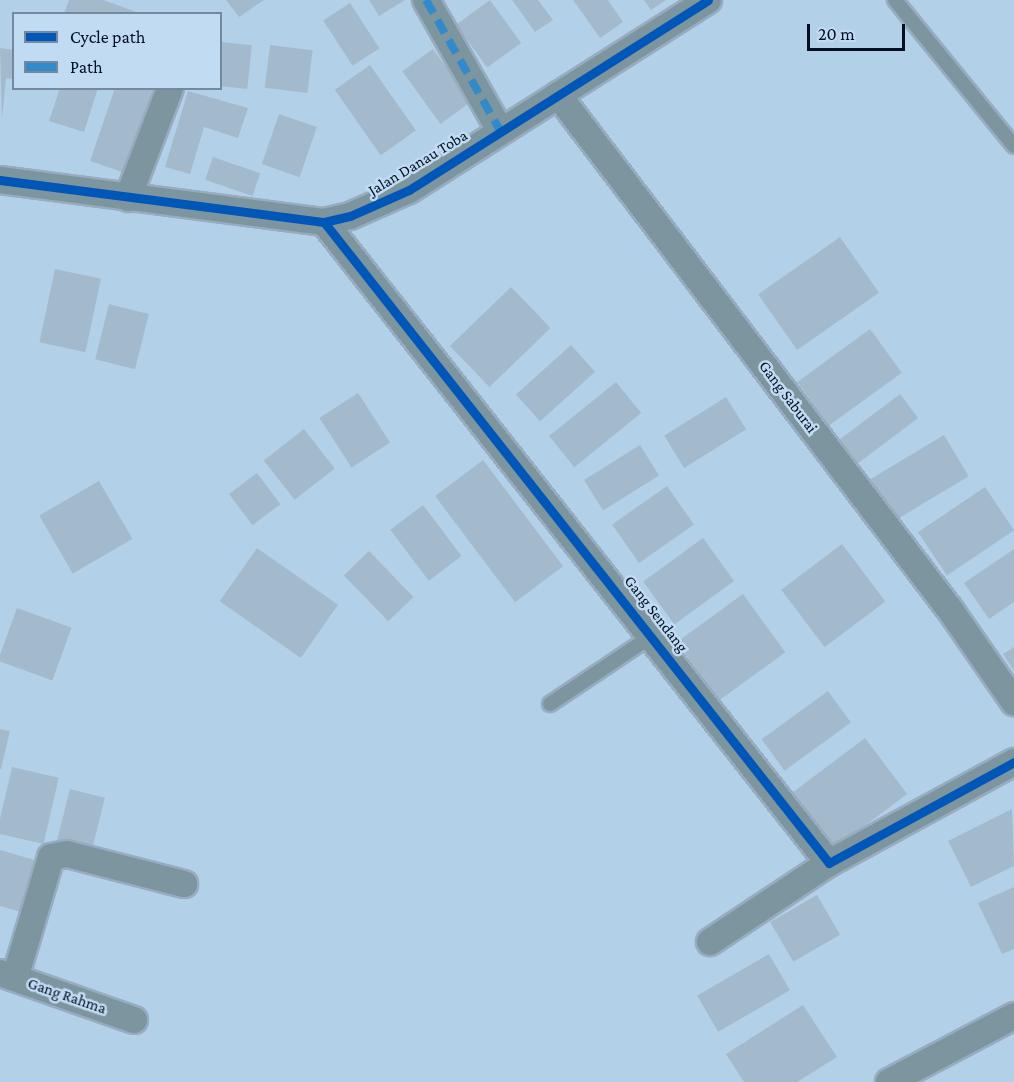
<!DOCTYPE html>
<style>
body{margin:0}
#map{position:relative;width:1014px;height:1082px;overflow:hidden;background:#b3d0e9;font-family:"Crimson Pro",serif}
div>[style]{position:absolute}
.building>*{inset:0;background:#a3bacd;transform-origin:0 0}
.roads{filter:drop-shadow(2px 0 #97acc1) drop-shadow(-2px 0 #97acc1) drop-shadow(0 2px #97acc1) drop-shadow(0 -2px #97acc1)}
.lane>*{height:14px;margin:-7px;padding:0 7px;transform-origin:7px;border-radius:7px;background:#7d959e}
.street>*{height:26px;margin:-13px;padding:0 13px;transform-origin:13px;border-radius:13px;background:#7d959e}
.quiet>*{height:8px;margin-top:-4px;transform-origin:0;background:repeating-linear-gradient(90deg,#328acb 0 15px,transparent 0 23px)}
.cycleway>*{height:9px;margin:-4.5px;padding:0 4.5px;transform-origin:4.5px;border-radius:4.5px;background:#0057b8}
span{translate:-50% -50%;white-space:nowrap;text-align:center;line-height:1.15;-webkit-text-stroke:5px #c1dbf2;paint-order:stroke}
.street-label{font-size:16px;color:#000f23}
.legend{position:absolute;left:12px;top:12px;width:210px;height:78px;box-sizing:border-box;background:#c1dbf2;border:2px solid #74899f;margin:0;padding:8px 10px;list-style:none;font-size:18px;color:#000f23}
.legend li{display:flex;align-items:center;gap:12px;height:30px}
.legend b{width:30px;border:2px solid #74899f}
.scale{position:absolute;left:807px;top:24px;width:98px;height:27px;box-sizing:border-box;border:3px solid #000f23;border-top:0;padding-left:8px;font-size:18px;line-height:21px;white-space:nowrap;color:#000f23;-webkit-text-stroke:4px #c1dbf2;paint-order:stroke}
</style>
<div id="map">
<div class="building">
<i style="clip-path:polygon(69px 0,103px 0,142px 14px,64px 14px)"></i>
<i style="clip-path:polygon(226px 0,264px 0,239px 17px)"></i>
<i style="clip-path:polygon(369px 0,405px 0,379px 16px)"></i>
<i style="left:490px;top:0;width:53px;height:42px;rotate:54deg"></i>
<i style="clip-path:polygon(512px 0,538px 0,553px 20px,535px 32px)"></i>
<i style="clip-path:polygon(573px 0,608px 0,623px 22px,600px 38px)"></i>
<i style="clip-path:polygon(644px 0,666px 0,651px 10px)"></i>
<i style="left:350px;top:3px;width:54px;height:32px;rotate:57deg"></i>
<i style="left:222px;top:42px;width:30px;height:44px;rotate:6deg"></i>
<i style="left:270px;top:45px;width:43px;height:43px;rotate:7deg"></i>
<i style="clip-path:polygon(0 48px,14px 50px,14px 79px,6px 78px,2px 119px)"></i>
<i style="left:433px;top:49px;width:65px;height:38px;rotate:54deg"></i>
<i style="left:370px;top:65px;width:80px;height:43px;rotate:55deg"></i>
<i style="clip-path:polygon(60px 88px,98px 88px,84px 132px,49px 121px)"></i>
<i style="clip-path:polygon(115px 88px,153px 88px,125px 173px,90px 161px)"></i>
<i style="clip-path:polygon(188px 91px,248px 108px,238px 138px,204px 127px,190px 174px,165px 167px)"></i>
<i style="left:279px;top:114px;width:40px;height:53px;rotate:19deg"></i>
<i style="left:213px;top:157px;width:50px;height:24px;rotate:19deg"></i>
<i style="left:840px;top:237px;width:68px;height:100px;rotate:55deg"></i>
<i style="left:55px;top:269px;width:47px;height:75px;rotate:12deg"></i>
<i style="left:511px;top:287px;width:57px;height:85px;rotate:46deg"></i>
<i style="left:109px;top:304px;width:41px;height:57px;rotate:14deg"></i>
<i style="left:870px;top:329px;width:54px;height:90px;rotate:54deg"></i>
<i style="left:571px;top:345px;width:36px;height:74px;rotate:48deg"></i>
<i style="left:616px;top:382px;width:40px;height:86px;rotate:51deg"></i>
<i style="left:358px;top:393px;width:59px;height:46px;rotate:57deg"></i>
<i style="left:900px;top:394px;width:30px;height:78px;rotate:53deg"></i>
<i style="left:726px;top:397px;width:38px;height:73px;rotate:58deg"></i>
<i style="left:304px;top:429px;width:50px;height:51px;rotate:52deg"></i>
<i style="left:944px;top:435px;width:48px;height:87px;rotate:59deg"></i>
<i style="left:640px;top:445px;width:36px;height:66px;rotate:58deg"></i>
<i style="left:483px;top:460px;width:133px;height:60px;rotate:53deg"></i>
<i style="left:257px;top:473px;width:39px;height:35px;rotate:53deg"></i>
<i style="left:99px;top:481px;width:67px;height:69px;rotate:60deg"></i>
<i style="left:667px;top:486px;width:47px;height:67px;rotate:55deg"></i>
<i style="left:985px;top:487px;width:52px;height:81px;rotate:56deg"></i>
<i style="left:423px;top:505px;width:64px;height:41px;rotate:53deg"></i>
<i style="left:703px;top:538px;width:53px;height:74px;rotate:54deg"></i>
<i style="left:842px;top:544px;width:72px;height:76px;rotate:53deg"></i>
<i style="left:257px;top:548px;width:99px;height:65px;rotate:35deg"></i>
<i style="clip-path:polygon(1014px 549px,1014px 602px,989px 619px,964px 583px)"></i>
<i style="left:369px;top:551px;width:64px;height:35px;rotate:46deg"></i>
<i style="left:743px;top:594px;width:72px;height:82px;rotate:54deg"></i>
<i style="left:17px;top:608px;width:58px;height:56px;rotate:20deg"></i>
<i style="clip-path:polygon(1014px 647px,1014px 671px,1003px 654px)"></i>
<i style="left:828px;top:691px;width:39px;height:82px;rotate:54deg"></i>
<i style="clip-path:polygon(0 729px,10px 731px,1px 769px,0 769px)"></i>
<i style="left:865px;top:738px;width:70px;height:99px;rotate:53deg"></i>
<i style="left:12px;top:767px;width:48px;height:68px;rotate:13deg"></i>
<i style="left:70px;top:789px;width:36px;height:58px;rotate:14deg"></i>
<i style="clip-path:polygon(1012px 809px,1014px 866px,971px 887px,948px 841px)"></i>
<i style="clip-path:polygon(0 850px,38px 861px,24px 913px,0 906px)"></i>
<i style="clip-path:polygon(1014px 887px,1014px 949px,1002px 954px,978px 903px)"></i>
<i style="left:817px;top:895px;width:46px;height:54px;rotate:60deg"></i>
<i style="left:769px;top:954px;width:42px;height:83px;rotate:60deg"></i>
<i style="clip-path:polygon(803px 1005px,837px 1057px,797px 1082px,744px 1082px,726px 1054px)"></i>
</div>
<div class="roads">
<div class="lane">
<i style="left:895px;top:0;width:188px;rotate:50.8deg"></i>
<i style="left:550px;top:704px;width:124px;rotate:-33.8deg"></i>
</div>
<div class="street">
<i style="left:426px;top:0;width:150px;rotate:60.4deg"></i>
<i style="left:558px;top:95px;width:649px;rotate:52.71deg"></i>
<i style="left:951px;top:611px;width:111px;rotate:55.3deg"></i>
<i style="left:0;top:180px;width:327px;rotate:7.4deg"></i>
<i style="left:324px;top:222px;width:27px;rotate:-13deg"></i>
<i style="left:350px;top:216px;width:64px;rotate:-23.8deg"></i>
<i style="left:409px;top:190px;width:354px;rotate:-32.4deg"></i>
<i style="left:128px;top:198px;width:118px;rotate:-69.1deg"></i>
<i style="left:324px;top:222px;width:816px;rotate:51.77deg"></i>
<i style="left:829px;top:863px;width:211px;rotate:-28.6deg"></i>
<i style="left:710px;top:942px;width:143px;rotate:-33.6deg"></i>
<i style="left:0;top:973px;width:142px;rotate:19.3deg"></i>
<i style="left:15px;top:978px;width:126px;rotate:-73.4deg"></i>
<i style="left:51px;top:857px;width:16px;rotate:-11deg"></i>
<i style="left:67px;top:854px;width:121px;rotate:14.4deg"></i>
<i style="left:889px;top:1082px;width:141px;rotate:-27.8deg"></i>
</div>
</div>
<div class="quiet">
<i style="left:426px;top:0;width:150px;rotate:60.4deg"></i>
</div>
<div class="cycleway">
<i style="left:0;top:180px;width:327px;rotate:7.4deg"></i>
<i style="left:324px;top:222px;width:27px;rotate:-13deg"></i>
<i style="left:350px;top:216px;width:64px;rotate:-23.8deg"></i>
<i style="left:409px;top:190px;width:354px;rotate:-32.4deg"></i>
<i style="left:324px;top:222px;width:816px;rotate:51.77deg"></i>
<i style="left:829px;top:863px;width:211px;rotate:-28.6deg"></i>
</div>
<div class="street-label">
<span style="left:418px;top:163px;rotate:-31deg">Jalan Danau Toba</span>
<span style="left:788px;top:397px;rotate:53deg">Gang Saburai</span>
<span style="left:656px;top:614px;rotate:52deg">Gang Sendang</span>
<span style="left:67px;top:996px;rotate:19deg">Gang Rahma</span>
</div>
<ul class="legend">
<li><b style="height:8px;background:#0057b8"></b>Cycle path</li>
<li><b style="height:8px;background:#328acb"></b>Path</li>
</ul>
<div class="scale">20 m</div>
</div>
